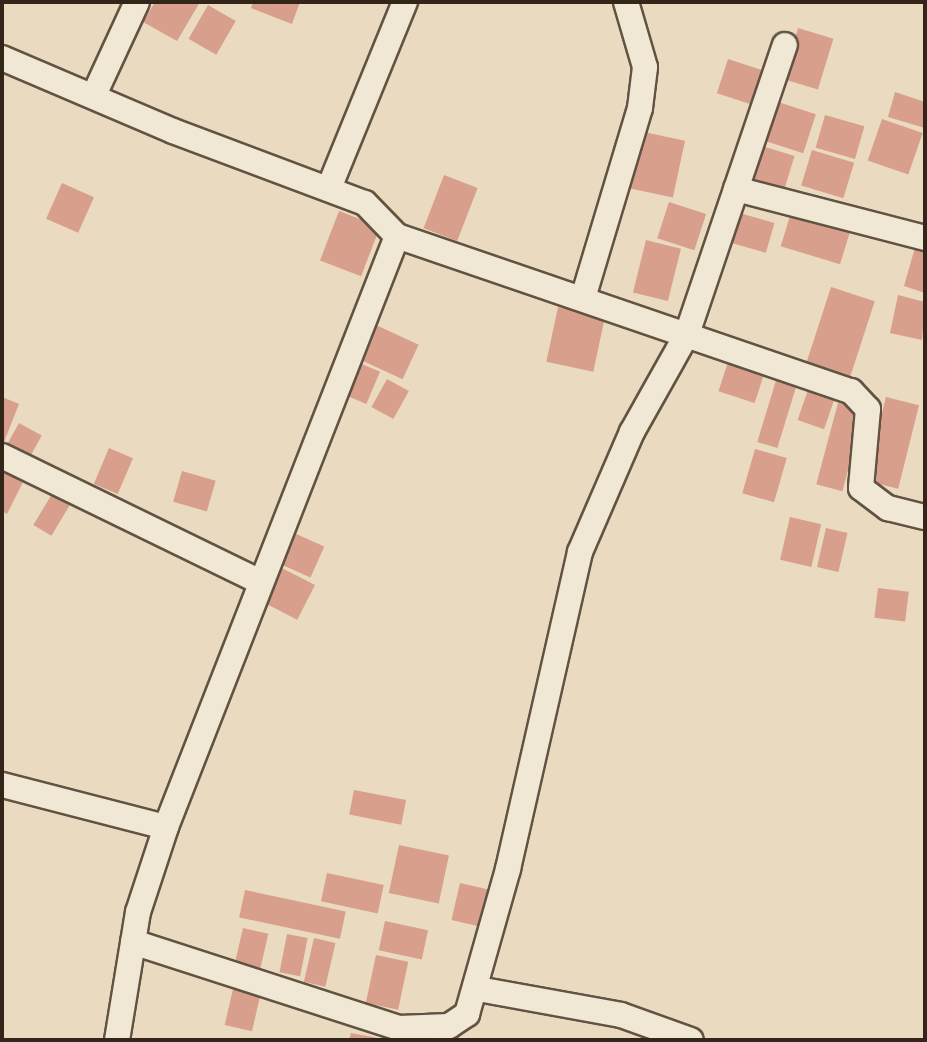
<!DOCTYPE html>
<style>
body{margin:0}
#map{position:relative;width:927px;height:1042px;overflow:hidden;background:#eadabf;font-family:Alegreya,serif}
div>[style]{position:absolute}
.building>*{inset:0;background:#d89f8d;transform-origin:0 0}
.roads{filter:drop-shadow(2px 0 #615342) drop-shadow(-2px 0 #615342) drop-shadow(0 2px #615342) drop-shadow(0 -2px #615342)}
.minor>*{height:24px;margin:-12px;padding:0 12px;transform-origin:12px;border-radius:12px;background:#f1e7d5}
span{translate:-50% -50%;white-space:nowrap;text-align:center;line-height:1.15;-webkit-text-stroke:6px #f1e7d5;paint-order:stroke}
.frame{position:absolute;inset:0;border:4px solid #332618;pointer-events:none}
</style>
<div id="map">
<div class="building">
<i style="clip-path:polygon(155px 2px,200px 2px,177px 41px,143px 22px)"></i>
<i style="clip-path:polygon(253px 2px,300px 2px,292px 24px,251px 8px)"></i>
<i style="left:208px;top:5px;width:32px;height:39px;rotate:30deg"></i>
<i style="left:798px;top:28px;width:37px;height:53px;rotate:17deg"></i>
<i style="left:728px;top:59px;width:48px;height:36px;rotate:18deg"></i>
<i style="clip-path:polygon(895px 92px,925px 102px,925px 128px,888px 117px)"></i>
<i style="left:775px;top:101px;width:43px;height:41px;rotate:18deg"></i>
<i style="left:825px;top:115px;width:41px;height:34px;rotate:16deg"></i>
<i style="left:882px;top:119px;width:43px;height:44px;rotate:19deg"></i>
<i style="left:639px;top:131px;width:47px;height:58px;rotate:12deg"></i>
<i style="left:762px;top:146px;width:34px;height:39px;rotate:17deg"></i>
<i style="left:812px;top:150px;width:44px;height:37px;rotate:17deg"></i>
<i style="left:444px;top:175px;width:36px;height:57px;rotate:21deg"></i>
<i style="left:62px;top:183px;width:35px;height:39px;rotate:24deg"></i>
<i style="left:669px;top:202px;width:39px;height:38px;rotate:18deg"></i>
<i style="left:793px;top:206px;width:62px;height:42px;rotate:17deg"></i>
<i style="left:339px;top:211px;width:44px;height:53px;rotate:21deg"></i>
<i style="left:736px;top:212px;width:40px;height:31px;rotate:16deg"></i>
<i style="left:646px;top:240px;width:36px;height:54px;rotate:14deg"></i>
<i style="clip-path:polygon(916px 244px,925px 247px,925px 293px,904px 286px)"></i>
<i style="left:831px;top:287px;width:46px;height:79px;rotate:18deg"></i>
<i style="clip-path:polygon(898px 295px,925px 302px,922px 340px,890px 333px)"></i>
<i style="left:558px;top:307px;width:48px;height:56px;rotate:12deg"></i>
<i style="left:376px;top:325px;width:47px;height:38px;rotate:25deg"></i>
<i style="left:729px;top:359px;width:38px;height:34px;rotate:18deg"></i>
<i style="left:357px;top:362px;width:25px;height:35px;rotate:23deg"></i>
<i style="left:778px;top:374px;width:21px;height:71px;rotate:17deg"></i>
<i style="left:387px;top:379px;width:25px;height:32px;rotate:29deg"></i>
<i style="left:809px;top:387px;width:28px;height:35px;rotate:19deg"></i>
<i style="clip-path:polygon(2px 397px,19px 404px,2px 447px)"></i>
<i style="left:886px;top:397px;width:34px;height:86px;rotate:14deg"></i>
<i style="left:838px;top:403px;width:27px;height:84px;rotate:15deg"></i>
<i style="left:19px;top:423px;width:26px;height:29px;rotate:29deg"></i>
<i style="left:109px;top:448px;width:26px;height:39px;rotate:23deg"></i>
<i style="left:755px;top:449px;width:33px;height:46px;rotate:16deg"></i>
<i style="clip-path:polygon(2px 465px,25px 478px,7px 514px,2px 511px)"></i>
<i style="left:182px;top:471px;width:35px;height:32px;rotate:16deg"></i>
<i style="left:55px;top:489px;width:21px;height:42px;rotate:31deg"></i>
<i style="left:790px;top:517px;width:32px;height:44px;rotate:13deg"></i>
<i style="left:826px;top:528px;width:22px;height:40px;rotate:13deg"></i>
<i style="left:285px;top:529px;width:43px;height:34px;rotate:24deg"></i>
<i style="left:274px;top:564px;width:46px;height:39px;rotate:27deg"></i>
<i style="left:878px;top:588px;width:31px;height:30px;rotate:7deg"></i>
<i style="left:354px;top:790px;width:53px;height:25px;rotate:11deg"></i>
<i style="left:399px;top:845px;width:51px;height:49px;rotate:12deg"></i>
<i style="left:327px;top:873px;width:58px;height:29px;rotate:12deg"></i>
<i style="left:460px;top:883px;width:40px;height:38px;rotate:13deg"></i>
<i style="left:245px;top:890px;width:103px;height:28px;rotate:12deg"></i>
<i style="left:385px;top:921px;width:44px;height:30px;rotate:12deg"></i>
<i style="left:243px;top:928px;width:26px;height:36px;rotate:13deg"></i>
<i style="left:287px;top:934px;width:21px;height:39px;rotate:11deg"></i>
<i style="left:314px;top:938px;width:22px;height:45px;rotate:13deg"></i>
<i style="left:376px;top:955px;width:33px;height:49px;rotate:12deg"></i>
<i style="left:233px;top:989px;width:28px;height:37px;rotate:13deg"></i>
<i style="clip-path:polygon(351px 1033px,383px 1039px,383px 1040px,349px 1040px)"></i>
</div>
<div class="roads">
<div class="minor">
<i style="left:2px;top:58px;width:186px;rotate:23.1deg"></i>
<i style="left:173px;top:131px;width:205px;rotate:20.6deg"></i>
<i style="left:365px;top:203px;width:46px;rotate:45.9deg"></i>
<i style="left:397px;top:236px;width:635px;rotate:111.35deg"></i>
<i style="left:166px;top:827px;width:89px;rotate:108.2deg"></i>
<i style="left:138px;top:912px;width:130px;rotate:99.3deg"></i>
<i style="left:94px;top:95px;width:102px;rotate:-65.2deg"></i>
<i style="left:329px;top:188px;width:201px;rotate:-67.8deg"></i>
<i style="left:736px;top:189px;width:195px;rotate:14.5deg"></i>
<i style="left:397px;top:236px;width:480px;rotate:18.9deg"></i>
<i style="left:851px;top:391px;width:25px;rotate:47deg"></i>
<i style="left:868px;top:409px;width:79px;rotate:95.1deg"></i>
<i style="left:861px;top:488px;width:34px;rotate:37deg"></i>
<i style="left:888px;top:508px;width:38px;rotate:14deg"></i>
<i style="left:583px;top:298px;width:198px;rotate:-73.3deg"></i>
<i style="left:640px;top:108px;width:41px;rotate:-83deg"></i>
<i style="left:645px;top:67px;width:68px;rotate:-106.3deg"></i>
<i style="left:2px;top:456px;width:287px;rotate:26deg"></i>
<i style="left:2px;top:785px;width:169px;rotate:14.4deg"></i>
<i style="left:133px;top:942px;width:280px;rotate:17.9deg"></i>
<i style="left:399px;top:1028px;width:50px;rotate:-2.3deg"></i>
<i style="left:449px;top:1026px;width:22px;rotate:-34deg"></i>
<i style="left:467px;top:1014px;width:151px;rotate:-74.2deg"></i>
<i style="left:508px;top:869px;width:325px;rotate:-77.2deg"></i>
<i style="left:580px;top:552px;width:131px;rotate:-66.6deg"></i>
<i style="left:632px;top:432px;width:112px;rotate:-60.7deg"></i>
<i style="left:687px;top:334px;width:305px;rotate:-71.3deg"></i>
<i style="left:478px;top:989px;width:145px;rotate:10.3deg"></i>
<i style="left:621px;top:1015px;width:74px;rotate:19.7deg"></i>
</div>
</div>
<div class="frame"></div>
</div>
